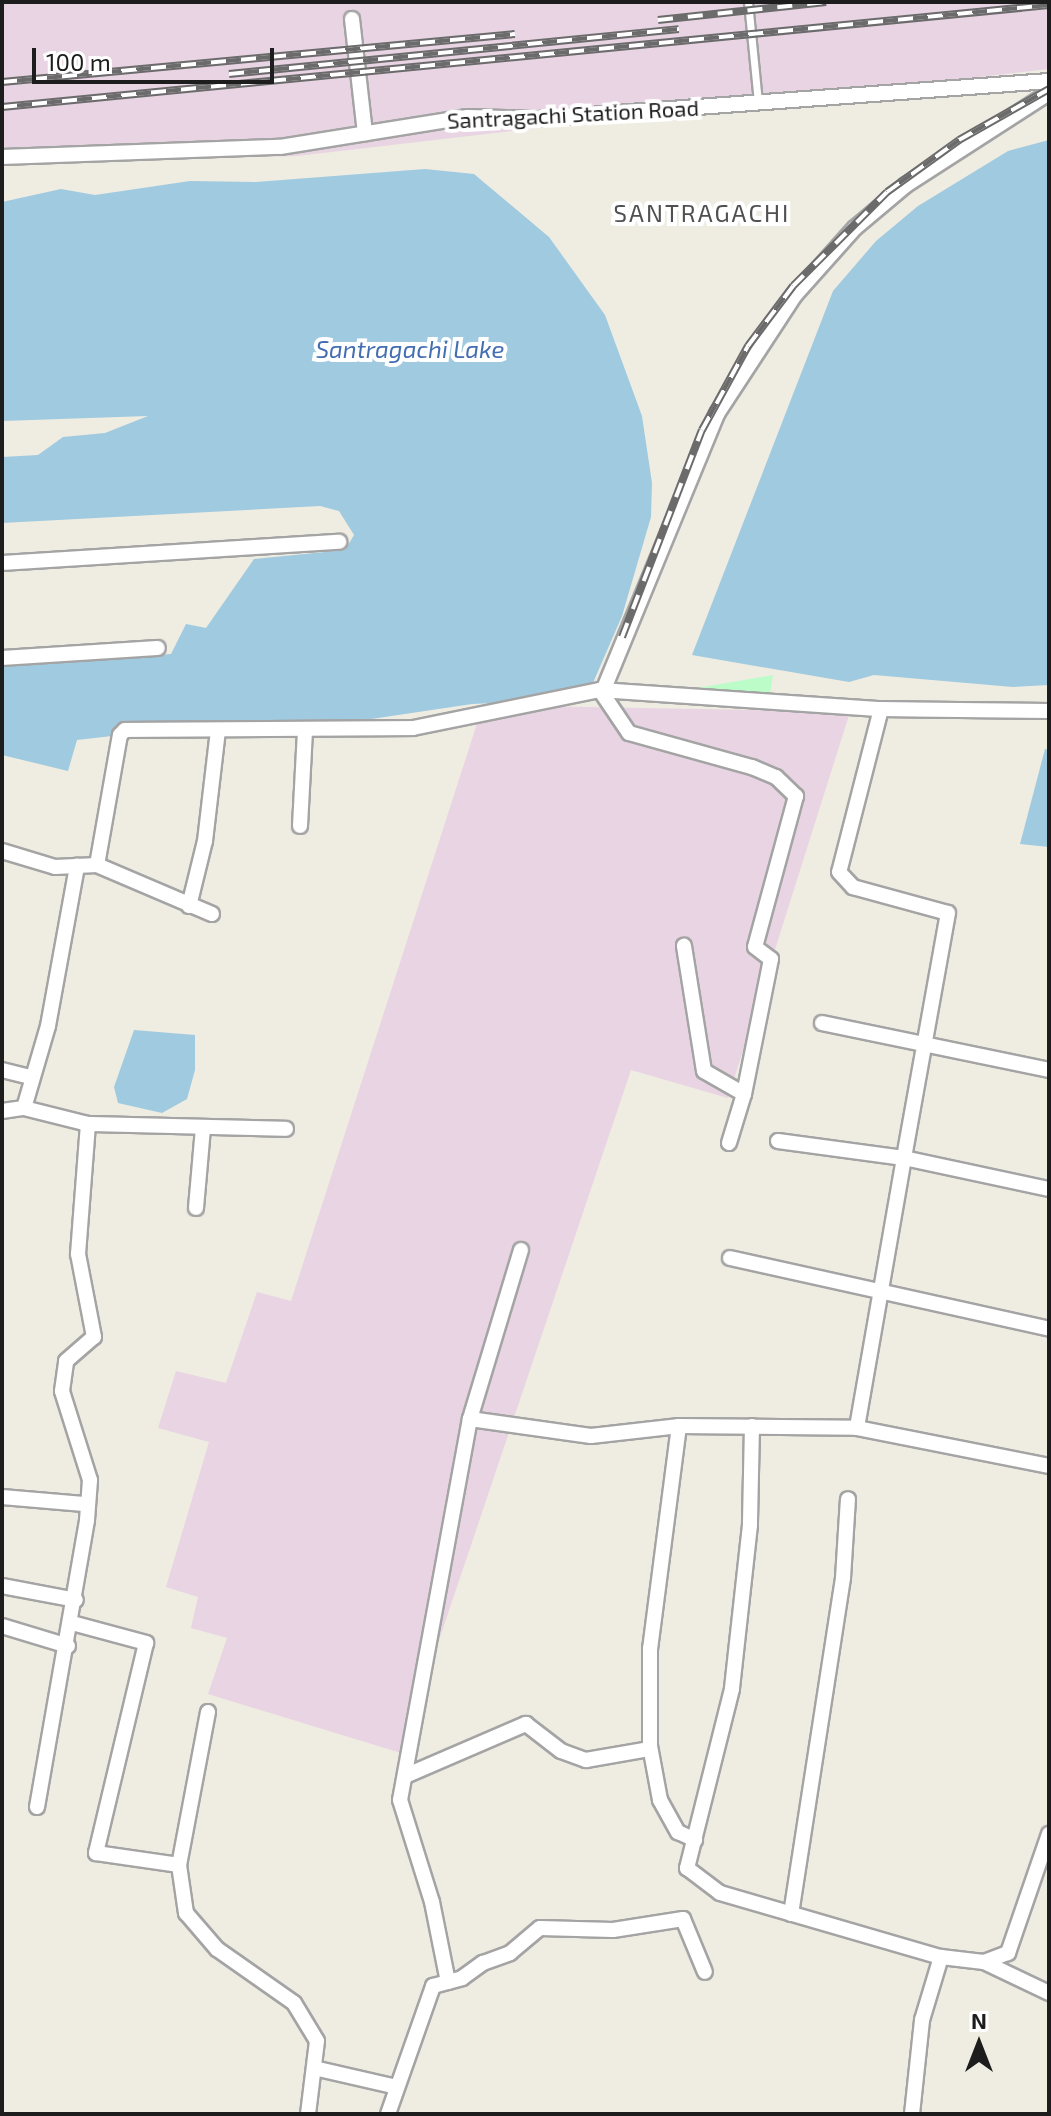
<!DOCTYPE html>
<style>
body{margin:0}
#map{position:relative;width:1051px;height:2116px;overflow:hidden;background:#efece2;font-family:"Exo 2",sans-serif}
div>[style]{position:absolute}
.industrial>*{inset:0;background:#e8d4e2}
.park>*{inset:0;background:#bcfcc8}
.water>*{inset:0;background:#a0cadf}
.roads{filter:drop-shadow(2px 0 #a4a4a4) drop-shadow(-2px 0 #a4a4a4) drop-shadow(0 2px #a4a4a4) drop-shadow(0 -2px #a4a4a4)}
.lane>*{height:7px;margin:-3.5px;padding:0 3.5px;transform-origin:3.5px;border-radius:3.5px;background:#fff}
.street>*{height:14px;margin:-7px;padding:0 7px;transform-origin:7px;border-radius:7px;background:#fff}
.rail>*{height:8px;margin-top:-4px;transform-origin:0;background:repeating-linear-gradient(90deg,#fff 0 15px,#6b6b6b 0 30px);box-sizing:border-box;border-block:2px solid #6b6b6b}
span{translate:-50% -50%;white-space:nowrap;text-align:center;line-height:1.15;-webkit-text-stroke:8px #fff;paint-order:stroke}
.street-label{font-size:22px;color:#1d1d1d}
.neighbourhood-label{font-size:24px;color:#505050;letter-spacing:2px}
.water-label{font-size:24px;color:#446eb2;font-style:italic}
.frame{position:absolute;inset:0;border:4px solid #1d1d1d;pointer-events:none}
.north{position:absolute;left:939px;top:2004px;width:80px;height:80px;-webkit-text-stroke:6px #fff;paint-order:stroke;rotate:0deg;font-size:22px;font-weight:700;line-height:32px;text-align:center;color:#1d1d1d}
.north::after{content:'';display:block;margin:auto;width:28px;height:36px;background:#1d1d1d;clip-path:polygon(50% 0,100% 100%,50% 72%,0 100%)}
.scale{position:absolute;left:32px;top:48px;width:242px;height:36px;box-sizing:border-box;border:4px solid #1d1d1d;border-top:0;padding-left:10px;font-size:24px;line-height:28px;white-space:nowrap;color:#1d1d1d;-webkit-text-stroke:6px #fff;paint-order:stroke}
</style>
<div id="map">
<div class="industrial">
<i style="clip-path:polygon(2px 2px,1049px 2px,1049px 69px,297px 156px,2px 163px)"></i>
<i style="clip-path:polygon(483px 705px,850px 712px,728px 1098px,631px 1070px,401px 1753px,208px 1694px,227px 1638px,191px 1628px,198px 1597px,166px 1587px,209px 1442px,158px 1428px,176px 1371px,226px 1383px,257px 1292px,291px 1301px)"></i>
</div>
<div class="park">
<i style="clip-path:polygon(773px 675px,770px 693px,721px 696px,686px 690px)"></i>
</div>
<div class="water">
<i style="clip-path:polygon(1049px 140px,1049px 685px,1013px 687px,874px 675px,849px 682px,692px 655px,833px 291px,876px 241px,918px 206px,1008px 151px)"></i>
<i style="clip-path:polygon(425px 169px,474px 174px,549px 237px,605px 315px,642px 416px,652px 483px,651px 517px,622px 616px,586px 699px,472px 704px,351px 722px,191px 727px,77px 740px,68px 771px,2px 755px,2px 667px,171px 654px,186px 624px,206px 628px,254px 559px,345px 550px,354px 535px,339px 511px,320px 506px,2px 523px,2px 457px,38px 455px,63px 437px,105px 433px,148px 416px,2px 421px,2px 202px,61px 189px,95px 195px,190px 181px,256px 182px)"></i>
<i style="clip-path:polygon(1045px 749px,1049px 750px,1049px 847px,1020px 844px)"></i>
<i style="clip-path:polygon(134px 1030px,195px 1035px,195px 1070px,187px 1099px,162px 1113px,118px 1103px,114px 1087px)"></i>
</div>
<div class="roads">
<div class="lane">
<i style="left:748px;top:2px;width:101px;rotate:84.3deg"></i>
</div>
<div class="street">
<i style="left:352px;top:19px;width:115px;rotate:83.5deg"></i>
<i style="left:2px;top:157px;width:278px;rotate:-2.1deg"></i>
<i style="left:280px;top:147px;width:190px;rotate:-9.1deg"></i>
<i style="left:468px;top:117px;width:67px;rotate:1.7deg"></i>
<i style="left:535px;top:119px;width:515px;rotate:-4.23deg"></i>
<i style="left:2px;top:563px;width:338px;rotate:-3.6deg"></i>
<i style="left:2px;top:658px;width:156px;rotate:-3.7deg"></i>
<i style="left:600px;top:690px;width:52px;rotate:56deg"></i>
<i style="left:629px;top:733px;width:128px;rotate:15.5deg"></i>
<i style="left:752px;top:767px;width:26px;rotate:23deg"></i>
<i style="left:776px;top:777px;width:28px;rotate:44deg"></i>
<i style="left:796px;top:796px;width:156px;rotate:105.2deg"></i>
<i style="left:755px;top:947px;width:20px;rotate:37deg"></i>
<i style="left:771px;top:959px;width:138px;rotate:101.3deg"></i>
<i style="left:744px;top:1094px;width:46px;rotate:-150.1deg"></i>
<i style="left:704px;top:1071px;width:127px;rotate:-99.1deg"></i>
<i style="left:603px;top:691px;width:300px;rotate:-67.6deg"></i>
<i style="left:717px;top:414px;width:142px;rotate:-56.8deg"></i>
<i style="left:795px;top:295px;width:90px;rotate:-48.2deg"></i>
<i style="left:855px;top:228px;width:67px;rotate:-40.1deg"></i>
<i style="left:906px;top:185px;width:170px;rotate:-32.8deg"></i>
<i style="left:881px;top:709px;width:168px;rotate:104.4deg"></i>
<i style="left:839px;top:872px;width:21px;rotate:47deg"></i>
<i style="left:853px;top:887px;width:98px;rotate:15.3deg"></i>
<i style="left:948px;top:913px;width:249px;rotate:100.2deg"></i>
<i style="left:904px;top:1158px;width:148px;rotate:12.1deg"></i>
<i style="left:300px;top:826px;width:95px;rotate:-87deg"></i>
<i style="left:2px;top:851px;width:55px;rotate:16.8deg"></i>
<i style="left:55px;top:867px;width:42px;rotate:-2.7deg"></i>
<i style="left:97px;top:865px;width:125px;rotate:23.1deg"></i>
<i style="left:97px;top:865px;width:132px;rotate:-80deg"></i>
<i style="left:120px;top:735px;width:7px;rotate:-45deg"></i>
<i style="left:125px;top:730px;width:288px;rotate:-0.4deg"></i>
<i style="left:413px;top:728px;width:191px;rotate:-11.5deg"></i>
<i style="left:600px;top:690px;width:282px;rotate:3.9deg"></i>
<i style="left:881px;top:709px;width:168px;rotate:0.7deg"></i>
<i style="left:189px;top:906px;width:67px;rotate:-76.2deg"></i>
<i style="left:205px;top:841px;width:111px;rotate:-83.3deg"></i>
<i style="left:822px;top:1023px;width:232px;rotate:11.7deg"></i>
<i style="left:2px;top:1070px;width:29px;rotate:14deg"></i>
<i style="left:24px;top:1108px;width:85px;rotate:-73.7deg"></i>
<i style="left:48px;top:1026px;width:163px;rotate:-79.7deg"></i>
<i style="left:2px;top:1111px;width:22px;rotate:-8deg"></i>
<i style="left:24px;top:1108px;width:66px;rotate:14deg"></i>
<i style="left:88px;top:1124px;width:198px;rotate:1.4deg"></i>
<i style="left:778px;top:1141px;width:127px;rotate:7.7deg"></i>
<i style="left:904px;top:1158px;width:274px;rotate:99.9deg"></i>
<i style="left:857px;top:1428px;width:196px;rotate:11.2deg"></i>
<i style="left:729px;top:1143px;width:51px;rotate:-73deg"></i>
<i style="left:196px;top:1208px;width:80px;rotate:-85deg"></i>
<i style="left:521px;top:1250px;width:177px;rotate:106.8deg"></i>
<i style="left:470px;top:1419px;width:122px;rotate:8deg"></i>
<i style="left:591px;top:1436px;width:89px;rotate:-6.5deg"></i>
<i style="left:679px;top:1426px;width:178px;rotate:0.6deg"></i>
<i style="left:730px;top:1258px;width:327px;rotate:12.5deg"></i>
<i style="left:679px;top:1426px;width:224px;rotate:97.4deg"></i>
<i style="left:650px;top:1648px;width:98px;rotate:90deg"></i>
<i style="left:650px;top:1746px;width:55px;rotate:79.5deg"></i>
<i style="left:660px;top:1800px;width:37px;rotate:61deg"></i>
<i style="left:678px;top:1832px;width:19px;rotate:25deg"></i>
<i style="left:752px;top:1426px;width:99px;rotate:91.2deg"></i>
<i style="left:750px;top:1525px;width:165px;rotate:96.3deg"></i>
<i style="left:732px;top:1689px;width:185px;rotate:104.1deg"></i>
<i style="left:687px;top:1868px;width:41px;rotate:37.1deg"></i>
<i style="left:720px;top:1893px;width:230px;rotate:16.2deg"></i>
<i style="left:2px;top:1497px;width:82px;rotate:4.9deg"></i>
<i style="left:2px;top:1586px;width:75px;rotate:10.7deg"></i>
<i style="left:72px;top:1623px;width:77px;rotate:15.1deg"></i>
<i style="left:146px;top:1643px;width:216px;rotate:103.4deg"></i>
<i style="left:96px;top:1853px;width:84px;rotate:8.2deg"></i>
<i style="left:2px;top:1626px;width:69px;rotate:16.9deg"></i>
<i style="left:208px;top:1712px;width:156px;rotate:100.7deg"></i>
<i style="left:179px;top:1865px;width:49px;rotate:81.7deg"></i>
<i style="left:186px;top:1913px;width:48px;rotate:49.3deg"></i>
<i style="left:217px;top:1949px;width:94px;rotate:35deg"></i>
<i style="left:294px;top:2003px;width:44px;rotate:58.8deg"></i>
<i style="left:317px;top:2041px;width:74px;rotate:97deg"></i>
<i style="left:405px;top:1776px;width:132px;rotate:-23.3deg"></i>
<i style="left:526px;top:1724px;width:44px;rotate:37.6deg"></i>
<i style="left:561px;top:1751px;width:27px;rotate:20deg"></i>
<i style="left:586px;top:1760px;width:65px;rotate:-9.8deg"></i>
<i style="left:37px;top:1807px;width:291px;rotate:-80.1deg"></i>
<i style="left:87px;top:1520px;width:40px;rotate:-85.7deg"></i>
<i style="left:90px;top:1480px;width:93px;rotate:-107.5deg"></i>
<i style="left:62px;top:1391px;width:30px;rotate:-82deg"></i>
<i style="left:66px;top:1361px;width:37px;rotate:-41deg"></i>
<i style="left:94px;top:1337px;width:85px;rotate:-100.9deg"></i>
<i style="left:78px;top:1254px;width:130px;rotate:-85.6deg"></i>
<i style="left:791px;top:1914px;width:340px;rotate:-81.2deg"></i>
<i style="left:843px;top:1578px;width:79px;rotate:-86.4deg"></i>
<i style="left:984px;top:1962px;width:72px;rotate:25.5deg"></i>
<i style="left:448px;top:1982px;width:82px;rotate:-101.3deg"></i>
<i style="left:432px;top:1902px;width:107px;rotate:-107.4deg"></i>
<i style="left:400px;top:1800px;width:387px;rotate:-79.6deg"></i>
<i style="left:314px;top:2068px;width:85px;rotate:12.9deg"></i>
<i style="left:388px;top:2114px;width:136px;rotate:-70.6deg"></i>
<i style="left:433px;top:1986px;width:30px;rotate:-15deg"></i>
<i style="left:462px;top:1978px;width:26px;rotate:-36deg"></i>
<i style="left:483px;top:1963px;width:29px;rotate:-20deg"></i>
<i style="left:510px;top:1953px;width:39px;rotate:-40deg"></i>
<i style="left:540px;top:1928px;width:73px;rotate:1.6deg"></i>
<i style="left:613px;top:1930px;width:71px;rotate:-8.9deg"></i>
<i style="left:683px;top:1919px;width:57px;rotate:67.5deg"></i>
<i style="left:912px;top:2114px;width:95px;rotate:-83.9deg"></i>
<i style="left:922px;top:2020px;width:66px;rotate:-73.2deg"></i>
<i style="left:941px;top:1957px;width:43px;rotate:6.6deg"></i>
<i style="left:984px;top:1962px;width:26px;rotate:-21deg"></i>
<i style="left:1008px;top:1953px;width:126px;rotate:-71deg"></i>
</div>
</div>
<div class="rail">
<i style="left:658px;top:20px;width:169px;rotate:-6.1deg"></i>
<i style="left:229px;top:74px;width:452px;rotate:-5.7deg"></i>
<i style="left:2px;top:82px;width:515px;rotate:-5.35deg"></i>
<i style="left:2px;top:107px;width:1052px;rotate:-5.56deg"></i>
<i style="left:622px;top:637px;width:222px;rotate:-68.9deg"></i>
<i style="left:702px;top:430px;width:96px;rotate:-61.3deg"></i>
<i style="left:748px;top:346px;width:75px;rotate:-53.1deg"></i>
<i style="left:793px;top:286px;width:133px;rotate:-45deg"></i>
<i style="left:887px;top:192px;width:89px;rotate:-35.8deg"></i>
<i style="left:959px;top:140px;width:103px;rotate:-29.5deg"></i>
</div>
<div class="street-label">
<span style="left:573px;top:114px;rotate:-3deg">Santragachi Station Road</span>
</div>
<div class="neighbourhood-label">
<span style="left:702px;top:213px">SANTRAGACHI</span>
</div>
<div class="water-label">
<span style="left:410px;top:349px">Santragachi Lake</span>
</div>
<div class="frame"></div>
<div class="north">N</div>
<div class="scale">100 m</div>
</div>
